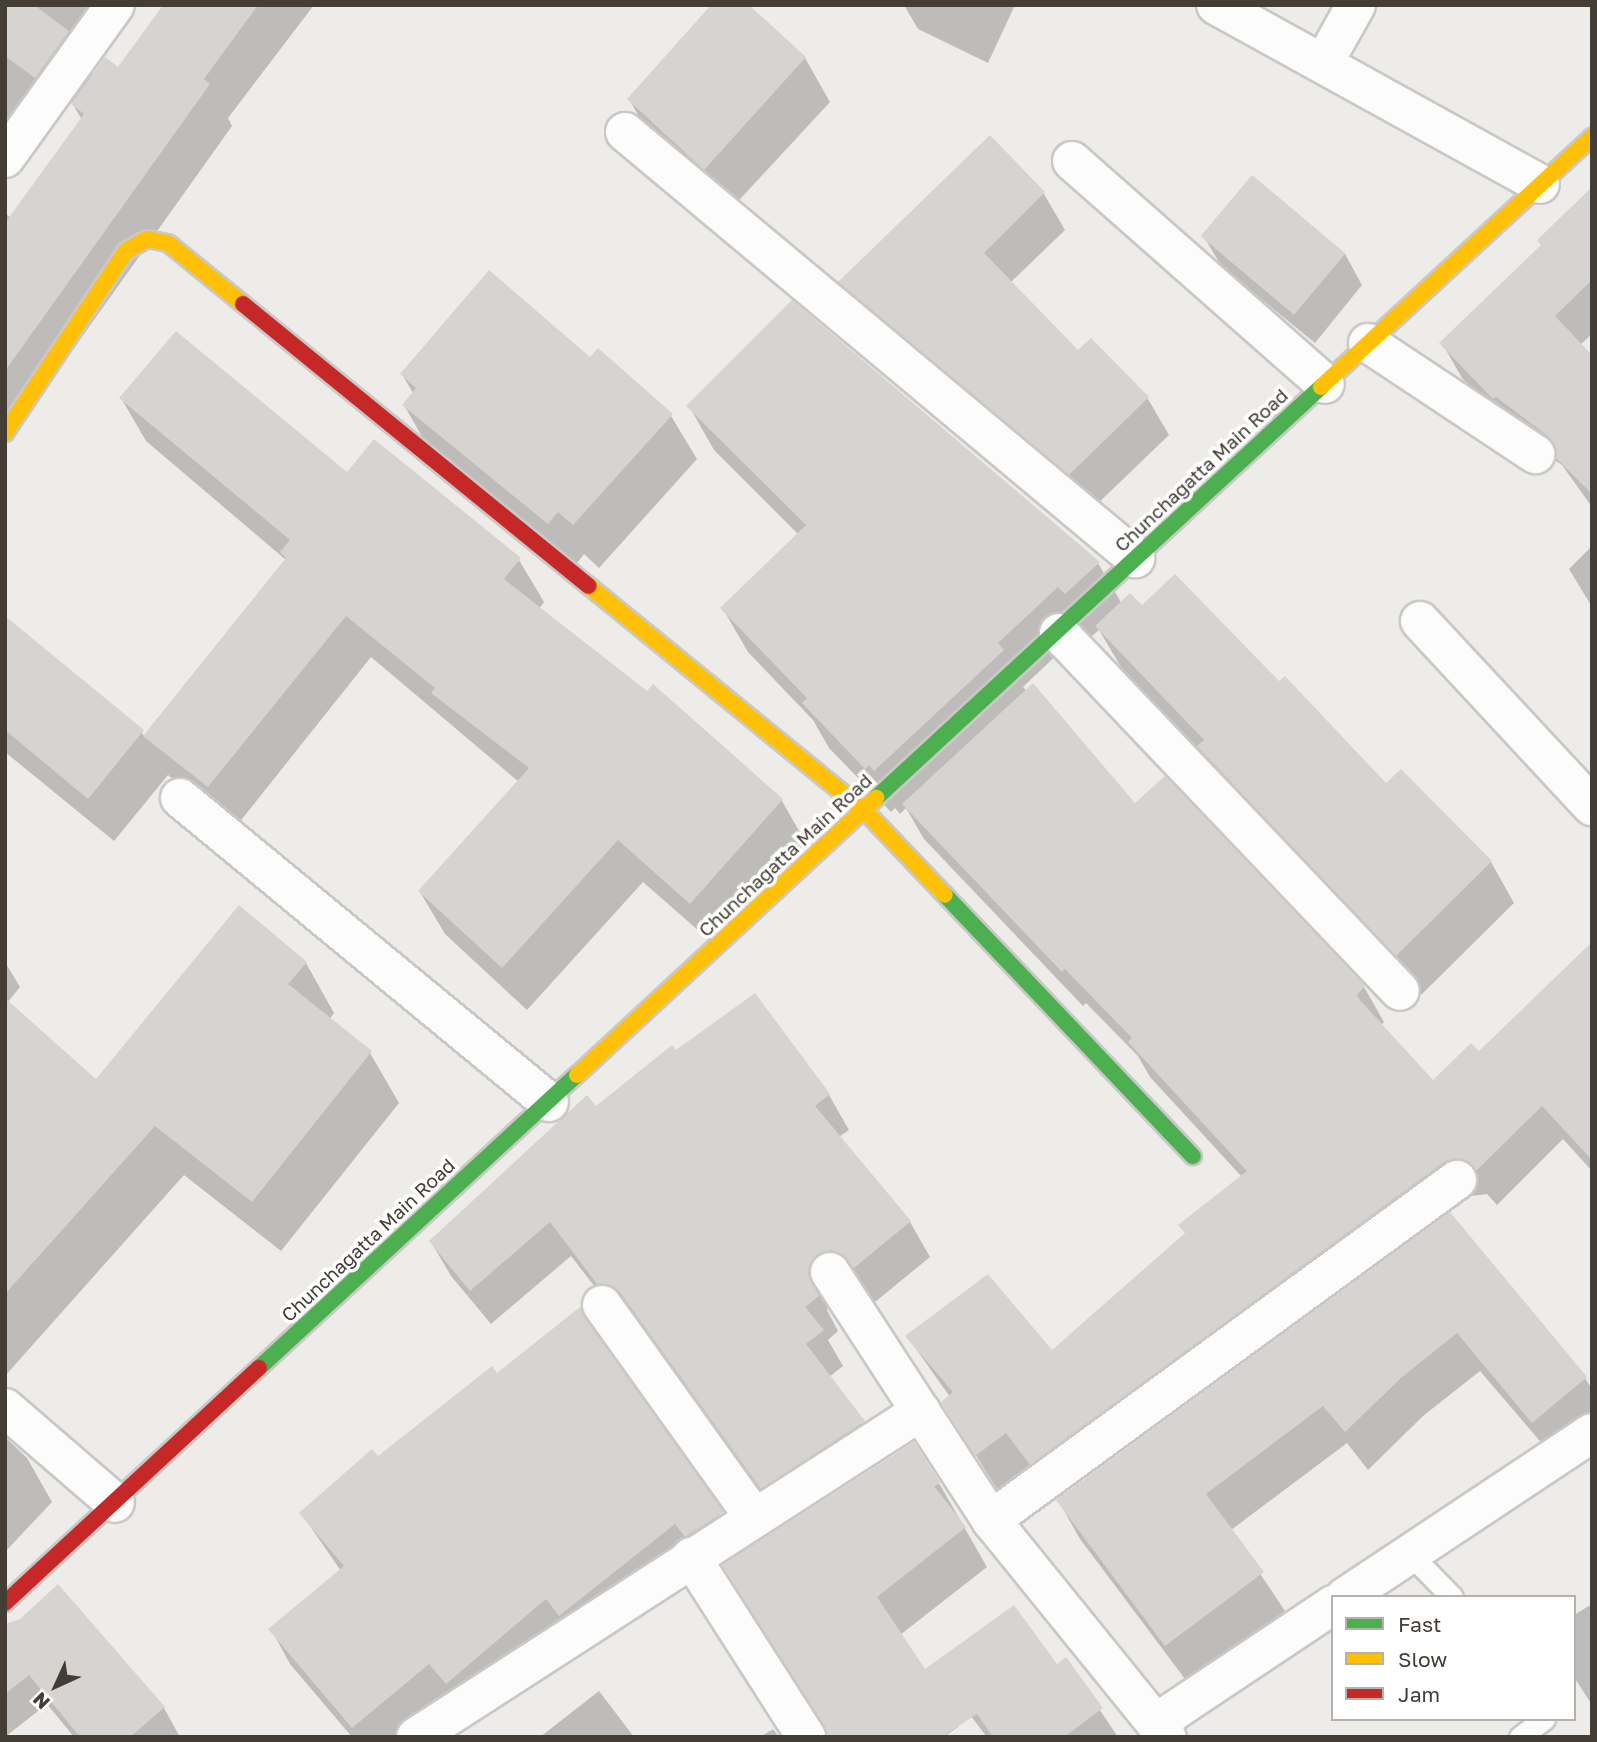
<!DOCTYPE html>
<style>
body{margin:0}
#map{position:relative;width:1597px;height:1742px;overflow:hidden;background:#eeece9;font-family:"Golos Text",sans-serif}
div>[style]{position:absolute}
.shadow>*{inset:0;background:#0003}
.building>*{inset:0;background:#d6d3d0;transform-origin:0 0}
.roads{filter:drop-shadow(2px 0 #cac8c5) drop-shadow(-2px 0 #cac8c5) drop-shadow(0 2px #cac8c5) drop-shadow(0 -2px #cac8c5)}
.lane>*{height:21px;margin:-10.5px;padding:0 10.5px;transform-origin:10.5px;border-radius:10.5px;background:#fcfcfc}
.street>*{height:38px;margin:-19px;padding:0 19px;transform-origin:19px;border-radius:19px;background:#fcfcfc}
.fast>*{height:16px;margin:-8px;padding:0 8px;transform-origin:8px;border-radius:8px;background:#4caf50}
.slow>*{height:16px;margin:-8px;padding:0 8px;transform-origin:8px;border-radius:8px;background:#ffc107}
.jam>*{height:16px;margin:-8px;padding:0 8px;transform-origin:8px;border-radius:8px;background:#c62828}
span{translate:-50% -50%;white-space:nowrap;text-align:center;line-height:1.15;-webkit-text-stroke:7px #fff;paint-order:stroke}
.street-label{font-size:19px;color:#433d36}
.frame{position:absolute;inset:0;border:7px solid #433d36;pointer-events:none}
.legend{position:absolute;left:1331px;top:1595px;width:245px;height:126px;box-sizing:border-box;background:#fff;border:2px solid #b4b1af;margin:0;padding:9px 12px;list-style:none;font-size:21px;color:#433d36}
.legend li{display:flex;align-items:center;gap:14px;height:35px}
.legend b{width:35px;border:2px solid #b4b1af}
.north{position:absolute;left:21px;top:1651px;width:70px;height:70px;-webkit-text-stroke:5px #fff;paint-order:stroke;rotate:225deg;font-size:19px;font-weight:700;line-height:28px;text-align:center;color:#433d36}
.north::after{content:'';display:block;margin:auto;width:24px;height:32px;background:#433d36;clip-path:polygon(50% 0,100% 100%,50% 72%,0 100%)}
</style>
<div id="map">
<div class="shadow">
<i style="clip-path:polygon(5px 5px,112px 5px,78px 49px,93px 76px,119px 69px,165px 5px,314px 5px,228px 118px,232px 126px,5px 445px,5px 213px,11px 218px,82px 120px,71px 101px,59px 117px,41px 104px,5px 156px)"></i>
<i style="clip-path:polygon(904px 5px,1015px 5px,988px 63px,918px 29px)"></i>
<i style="clip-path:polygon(805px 58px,830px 102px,729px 211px,654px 143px,629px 99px)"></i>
<i style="clip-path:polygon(990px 137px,1044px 194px,1065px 230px,1010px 283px,1078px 353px,1091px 340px,1148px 399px,1169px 435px,1091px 510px,861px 318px,840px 282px)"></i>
<i style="clip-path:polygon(1592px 189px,1592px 334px,1580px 345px,1592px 357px,1592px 507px,1562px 465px,1514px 433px,1462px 378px,1442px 343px,1542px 246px)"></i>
<i style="clip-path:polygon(1204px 237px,1345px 254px,1362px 285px,1315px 343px,1222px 267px)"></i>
<i style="clip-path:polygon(590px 359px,671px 416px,697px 459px,599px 568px,584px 554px,574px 567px,429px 449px,404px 405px,413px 393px,402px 374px)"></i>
<i style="clip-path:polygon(121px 398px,347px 474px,519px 560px,544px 602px,539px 609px,782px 801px,806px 843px,716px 946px,643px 882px,527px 1010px,445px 934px,420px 892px,519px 782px,371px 657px,234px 829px,168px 775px,114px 841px,5px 752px,5px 618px,145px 736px,286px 560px,146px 441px)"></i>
<i style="clip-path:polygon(689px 406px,1098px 563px,1122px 604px,1142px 608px,1279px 684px,1386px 786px,1491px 862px,1514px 903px,1421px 995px,1223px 787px,1204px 755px,1121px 667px,1099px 630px,1091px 637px,1084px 629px,1023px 687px,1134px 806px,1364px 987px,1384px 1022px,1381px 1025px,1432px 1083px,1479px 1053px,1592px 943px,1592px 1171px,1563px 1139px,1497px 1205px,1487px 1194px,1464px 1197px,1051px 1498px,1027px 1467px,997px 1489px,943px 1403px,950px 1397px,907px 1336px,1052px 1352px,1186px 1234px,1242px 1177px,1150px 1077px,1138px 1056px,1086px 1003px,1083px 1006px,924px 839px,906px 808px,900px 814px,895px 808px,891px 812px,829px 748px,813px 720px,748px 652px,723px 609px,799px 535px,714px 450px)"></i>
<i style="clip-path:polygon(1592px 546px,1592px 607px,1569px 569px)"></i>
<i style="clip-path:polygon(5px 962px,20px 987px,7px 1003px,96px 1082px,306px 963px,334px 1013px,329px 1020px,370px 1053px,399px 1103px,281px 1251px,184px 1175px,5px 1376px)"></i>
<i style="clip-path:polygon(675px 1053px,829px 1095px,849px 1130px,839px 1137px,910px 1222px,930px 1257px,875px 1302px,862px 1287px,830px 1296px,827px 1310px,838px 1331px,828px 1340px,843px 1366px,829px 1377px,883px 1457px,782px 1522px,642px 1327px,632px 1319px,619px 1318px,571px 1256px,491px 1324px,451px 1276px,431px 1242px,595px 1109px)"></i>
<i style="clip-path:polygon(1450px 1215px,1585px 1378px,1592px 1389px,1592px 1430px,1556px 1460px,1480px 1371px,1423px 1416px,1368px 1470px,1347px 1443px,1231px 1530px,1285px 1611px,1188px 1683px,1080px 1539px,1058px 1500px)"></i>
<i style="clip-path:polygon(580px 1310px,742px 1547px,402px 1737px,352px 1737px,290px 1664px,271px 1629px,341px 1571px,301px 1513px,497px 1376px)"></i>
<i style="clip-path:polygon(5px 1437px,27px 1458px,52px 1502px,5px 1552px)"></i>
<i style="clip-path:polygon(939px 1483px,987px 1567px,900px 1635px,958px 1727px,944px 1737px,826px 1737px,826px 1729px,747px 1605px)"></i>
<i style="clip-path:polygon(58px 1586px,164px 1708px,180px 1737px,74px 1737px,47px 1704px,5px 1737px,5px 1625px,21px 1621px)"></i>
<i style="clip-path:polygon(1592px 1604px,1592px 1705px,1574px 1677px,1574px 1615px)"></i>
<i style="clip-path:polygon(1066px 1660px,1118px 1737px,987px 1737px,953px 1693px,1057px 1666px)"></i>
<i style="clip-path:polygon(599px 1691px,634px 1737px,540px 1737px)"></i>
<i style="clip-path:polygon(773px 1729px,779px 1737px,760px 1737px)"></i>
</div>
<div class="building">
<i style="clip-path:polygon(5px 5px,34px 5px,69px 31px,35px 78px,5px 56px)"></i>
<i style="clip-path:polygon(163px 5px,258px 5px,204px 79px,210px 84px,5px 371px,5px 223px,84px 114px,71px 104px,105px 57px,118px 67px)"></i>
<i style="clip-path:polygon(711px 5px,749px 5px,806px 57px,704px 170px,627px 99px)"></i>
<i style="clip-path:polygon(990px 135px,1045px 192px,984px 253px,1078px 350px,1091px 338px,1149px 397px,1069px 475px,838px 282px)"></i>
<i style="left:1252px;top:175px;width:122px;height:80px;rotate:40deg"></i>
<i style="clip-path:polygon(1592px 187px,1592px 280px,1555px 316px,1592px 355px,1592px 494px,1556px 458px,1555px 445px,1548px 436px,1496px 397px,1493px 399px,1439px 343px,1541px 245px,1537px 240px)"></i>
<i style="clip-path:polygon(489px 270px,590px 357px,598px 348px,673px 414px,573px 525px,558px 512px,548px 524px,402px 405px,416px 388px,400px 374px)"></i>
<i style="clip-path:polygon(792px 300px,1100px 562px,1065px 594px,1058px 587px,998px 643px,1004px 650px,874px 771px,869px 765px,865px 769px,802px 703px,807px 698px,720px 608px,806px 525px,686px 406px)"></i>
<i style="clip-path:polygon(176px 331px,347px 472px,374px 439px,521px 558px,504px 579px,647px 691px,653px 684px,783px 799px,690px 904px,618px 840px,502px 968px,418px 891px,529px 768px,431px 693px,435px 688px,346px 616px,208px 787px,143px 736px,286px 558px,280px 552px,290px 540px,119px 398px)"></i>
<i style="clip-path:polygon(1175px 574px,1279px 681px,1285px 676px,1386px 783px,1401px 769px,1492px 861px,1396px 956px,1197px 746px,1204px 740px,1095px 626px,1130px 593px,1142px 605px)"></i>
<i style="clip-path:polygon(5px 616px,144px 730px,88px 799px,5px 730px)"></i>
<i style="clip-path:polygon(1033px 683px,1135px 803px,1165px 776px,1365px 986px,1357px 995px,1359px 999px,1433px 1080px,1471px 1043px,1479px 1051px,1592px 942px,1592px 1160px,1542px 1106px,1476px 1171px,1465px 1160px,1444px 1162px,1030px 1465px,1006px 1433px,975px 1456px,941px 1402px,953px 1392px,905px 1336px,988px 1274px,1052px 1350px,1185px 1233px,1178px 1225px,1247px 1171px,1128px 1042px,1132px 1038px,1065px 969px,1062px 972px,902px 804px)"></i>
<i style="clip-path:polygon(239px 905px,307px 962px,288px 984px,372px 1051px,252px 1202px,155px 1126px,5px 1294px,5px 998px,96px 1079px)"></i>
<i style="clip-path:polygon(755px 993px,830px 1094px,815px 1106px,911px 1221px,854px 1268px,840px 1253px,830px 1250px,811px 1262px,808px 1274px,819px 1296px,805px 1307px,824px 1330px,806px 1344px,865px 1421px,761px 1489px,620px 1292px,610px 1285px,597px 1284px,550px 1222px,470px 1291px,429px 1241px,587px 1095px,596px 1106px,672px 1045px,676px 1050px)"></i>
<i style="clip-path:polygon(1450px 1212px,1587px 1377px,1532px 1423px,1457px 1333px,1401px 1378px,1345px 1432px,1323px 1406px,1206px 1494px,1264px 1572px,1165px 1646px,1056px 1500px)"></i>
<i style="clip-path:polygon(580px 1307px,724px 1512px,685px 1537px,675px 1524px,559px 1616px,546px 1599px,446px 1684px,429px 1664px,352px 1728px,268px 1629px,344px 1566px,299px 1513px,372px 1449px,378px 1456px,492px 1366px,497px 1373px)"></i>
<i style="clip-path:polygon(914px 1442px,940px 1482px,934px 1486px,966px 1527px,877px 1597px,925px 1669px,1014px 1605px,1057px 1664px,1066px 1657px,1103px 1708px,1064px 1737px,993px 1737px,977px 1714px,942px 1737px,828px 1737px,722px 1565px)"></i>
<i style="clip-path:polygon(58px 1584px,165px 1707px,130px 1737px,80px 1737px,29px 1675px,5px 1694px,5px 1624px,20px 1619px)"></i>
</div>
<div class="roads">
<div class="lane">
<i style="left:1410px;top:1554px;width:60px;rotate:45.7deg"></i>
<i style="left:1520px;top:1737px;width:30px;rotate:-37deg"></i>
</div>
<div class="street">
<i style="left:1216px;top:5px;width:370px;rotate:28.9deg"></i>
<i style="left:1323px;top:64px;width:68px;rotate:-60.8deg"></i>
<i style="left:625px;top:132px;width:665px;rotate:39.87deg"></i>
<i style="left:5px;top:158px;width:188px;rotate:-54.3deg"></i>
<i style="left:1072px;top:161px;width:337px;rotate:41.4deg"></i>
<i style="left:1368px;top:343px;width:201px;rotate:33.6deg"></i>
<i style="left:1420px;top:621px;width:253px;rotate:47.1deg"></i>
<i style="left:1059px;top:633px;width:494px;rotate:46.4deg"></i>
<i style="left:180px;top:798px;width:478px;rotate:39.5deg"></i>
<i style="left:830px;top:1272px;width:296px;rotate:57deg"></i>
<i style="left:991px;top:1520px;width:279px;rotate:51deg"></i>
<i style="left:602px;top:1305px;width:261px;rotate:54.4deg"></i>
<i style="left:5px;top:1408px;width:145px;rotate:40.8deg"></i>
<i style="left:991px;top:1520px;width:577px;rotate:-36.12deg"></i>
<i style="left:691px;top:1557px;width:214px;rotate:57.4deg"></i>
<i style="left:1345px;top:1597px;width:296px;rotate:-33.6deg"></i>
<i style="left:1156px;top:1723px;width:213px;rotate:-33.7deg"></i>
<i style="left:416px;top:1737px;width:601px;rotate:-32.84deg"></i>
</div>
<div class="fast">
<i style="left:876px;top:798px;width:606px;rotate:-42.73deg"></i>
<i style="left:945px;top:895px;width:360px;rotate:46.5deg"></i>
<i style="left:259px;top:1368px;width:432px;rotate:-42.7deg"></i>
</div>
<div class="slow">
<i style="left:1321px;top:387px;width:369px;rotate:-42.7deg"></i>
<i style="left:5px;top:433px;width:219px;rotate:-56.4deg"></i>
<i style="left:126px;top:251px;width:24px;rotate:-30deg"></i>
<i style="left:147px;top:239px;width:21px;rotate:11deg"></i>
<i style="left:168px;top:243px;width:97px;rotate:39.1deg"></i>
<i style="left:589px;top:586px;width:355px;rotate:39.2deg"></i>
<i style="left:864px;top:810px;width:117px;rotate:46.4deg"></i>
<i style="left:577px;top:1075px;width:408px;rotate:-42.8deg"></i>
</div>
<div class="jam">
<i style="left:243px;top:304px;width:446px;rotate:39.2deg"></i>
<i style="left:5px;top:1603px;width:346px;rotate:-42.8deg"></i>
</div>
</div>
<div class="street-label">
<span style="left:1201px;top:470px;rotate:-43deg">Chunchagatta Main Road</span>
<span style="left:785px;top:855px;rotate:-43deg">Chunchagatta Main Road</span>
<span style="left:368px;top:1240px;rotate:-43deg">Chunchagatta Main Road</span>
</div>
<div class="frame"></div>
<ul class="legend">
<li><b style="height:9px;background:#4caf50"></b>Fast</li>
<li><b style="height:9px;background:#ffc107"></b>Slow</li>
<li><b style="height:9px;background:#c62828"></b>Jam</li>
</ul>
<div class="north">N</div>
</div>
